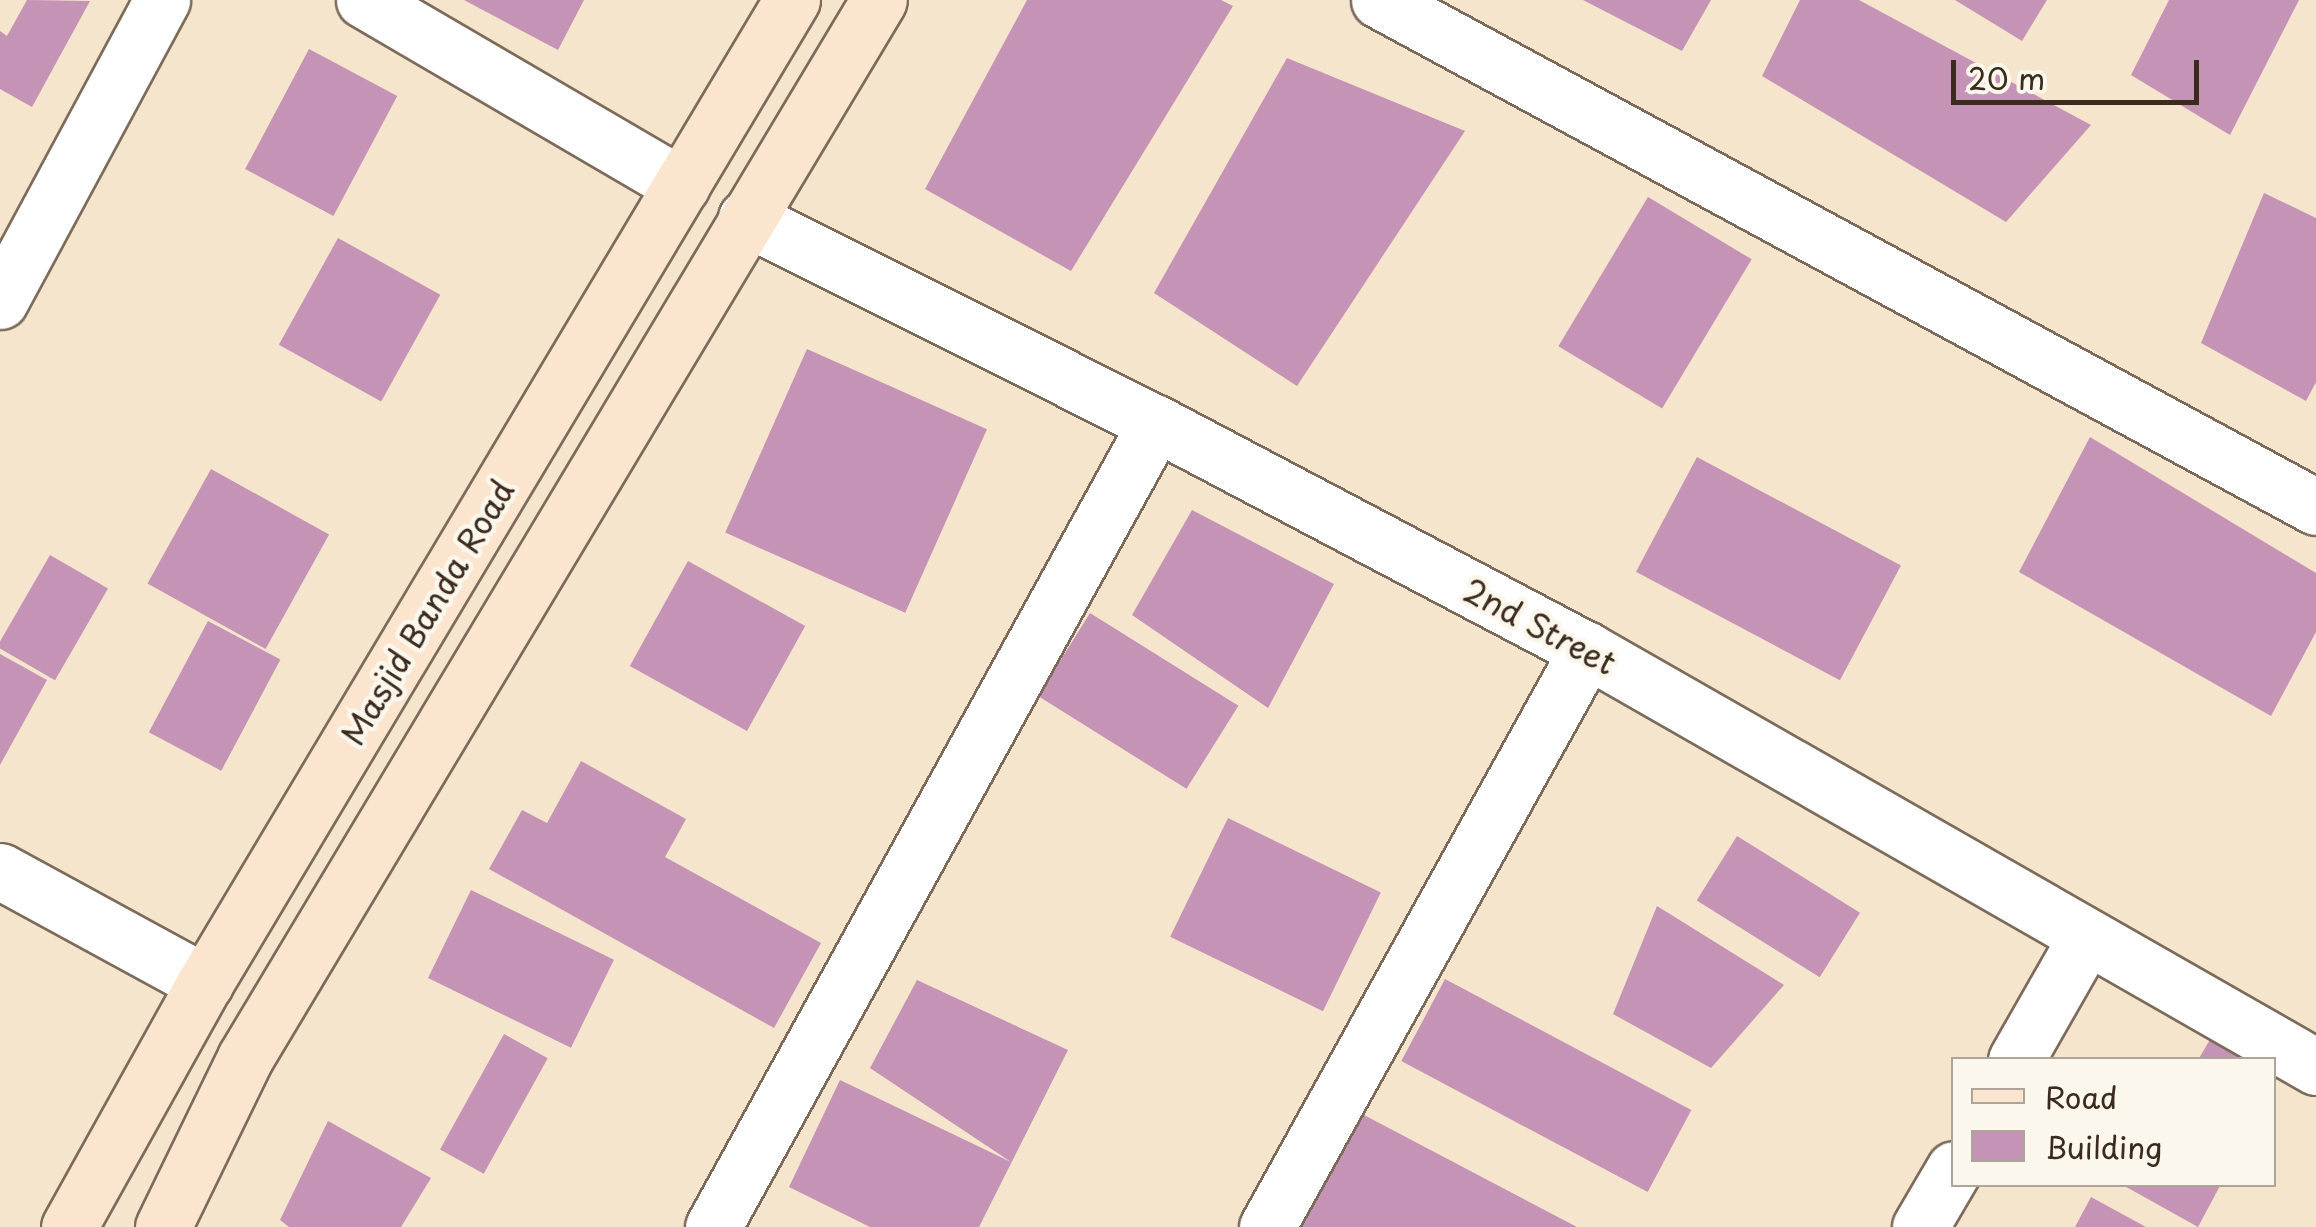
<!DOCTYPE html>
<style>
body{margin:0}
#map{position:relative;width:2316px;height:1227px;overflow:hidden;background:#f4e5cc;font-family:"Playpen Sans",sans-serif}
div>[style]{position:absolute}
.building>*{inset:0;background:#c593b6;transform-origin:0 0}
.roads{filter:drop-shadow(2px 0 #7c6b5b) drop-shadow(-2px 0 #7c6b5b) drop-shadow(0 2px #7c6b5b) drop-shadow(0 -2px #7c6b5b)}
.street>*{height:55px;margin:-27.5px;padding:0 27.5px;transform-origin:27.5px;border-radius:27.5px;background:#fff}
.secondary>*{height:55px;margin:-27.5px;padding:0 27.5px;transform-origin:27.5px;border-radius:27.5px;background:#fbe5cf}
span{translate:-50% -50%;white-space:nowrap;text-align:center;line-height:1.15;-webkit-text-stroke:9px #fbf7ec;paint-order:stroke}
.street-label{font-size:32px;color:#3b2a1e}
.legend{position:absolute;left:1951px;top:1057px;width:325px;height:130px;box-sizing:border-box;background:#fbf7ec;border:2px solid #aea59a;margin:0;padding:12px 18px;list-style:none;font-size:30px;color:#3b2a1e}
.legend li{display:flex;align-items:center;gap:20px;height:50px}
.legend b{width:50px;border:2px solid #aea59a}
.scale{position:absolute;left:1951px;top:60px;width:248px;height:45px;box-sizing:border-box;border:5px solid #3b2a1e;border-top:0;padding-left:12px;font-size:30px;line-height:35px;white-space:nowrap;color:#3b2a1e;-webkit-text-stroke:8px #fbf7ec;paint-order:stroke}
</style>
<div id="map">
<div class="building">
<i style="clip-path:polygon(27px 0,90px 1px,32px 107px,0 89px,0 31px,7px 36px)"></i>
<i style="clip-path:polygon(464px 0,584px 0,558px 50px)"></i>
<i style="clip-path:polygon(1027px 0,1221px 0,1233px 6px,1071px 271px,925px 189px)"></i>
<i style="clip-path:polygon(1583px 0,1711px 0,1682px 51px)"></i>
<i style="clip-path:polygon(1800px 0,1859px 0,2091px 125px,2006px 222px,1762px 76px)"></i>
<i style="clip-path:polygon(1955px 0,2047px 0,2022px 41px)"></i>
<i style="clip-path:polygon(2169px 0,2299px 0,2230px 135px,2131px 75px)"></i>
<i style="left:309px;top:49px;width:100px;height:136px;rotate:28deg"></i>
<i style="clip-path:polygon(1287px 58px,1465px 131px,1297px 386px,1154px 293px)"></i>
<i style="clip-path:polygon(2264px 193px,2316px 218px,2316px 382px,2306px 401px,2201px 343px)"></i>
<i style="left:1648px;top:197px;width:121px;height:174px;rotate:31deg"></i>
<i style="left:338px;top:238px;width:117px;height:122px;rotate:29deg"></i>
<i style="left:807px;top:349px;width:197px;height:201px;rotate:24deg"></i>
<i style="clip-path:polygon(2090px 437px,2316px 573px,2316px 632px,2271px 716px,2019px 572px)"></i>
<i style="left:1697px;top:457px;width:231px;height:130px;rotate:28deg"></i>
<i style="left:211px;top:469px;width:135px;height:131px;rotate:29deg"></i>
<i style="clip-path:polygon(1192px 510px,1334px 584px,1268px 708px,1132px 615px)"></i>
<i style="left:50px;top:555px;width:67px;height:106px;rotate:30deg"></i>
<i style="left:688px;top:561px;width:134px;height:120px;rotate:29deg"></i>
<i style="left:1090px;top:613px;width:175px;height:98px;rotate:32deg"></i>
<i style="left:208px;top:621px;width:82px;height:126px;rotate:28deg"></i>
<i style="clip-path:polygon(0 654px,47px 680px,0 765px)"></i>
<i style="clip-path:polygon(581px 761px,686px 819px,665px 857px,821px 943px,774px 1028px,489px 869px,522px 810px,547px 823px)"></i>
<i style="left:1228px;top:818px;width:170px;height:132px;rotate:26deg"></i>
<i style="left:1737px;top:836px;width:145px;height:76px;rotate:32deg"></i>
<i style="left:471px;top:890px;width:159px;height:98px;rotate:26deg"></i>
<i style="clip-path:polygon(1657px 906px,1784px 985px,1711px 1068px,1613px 1014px)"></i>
<i style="left:1445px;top:979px;width:279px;height:93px;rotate:28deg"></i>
<i style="clip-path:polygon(917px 980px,1068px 1050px,979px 1227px,870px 1227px,789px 1187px,840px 1080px,1011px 1162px,870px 1068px)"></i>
<i style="left:504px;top:1034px;width:50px;height:132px;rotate:29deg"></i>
<i style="clip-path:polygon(2211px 1038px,2249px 1060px,2198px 1060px)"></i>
<i style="clip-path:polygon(1364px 1115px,1577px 1227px,1284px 1227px)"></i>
<i style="clip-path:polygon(328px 1121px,431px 1178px,401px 1227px,289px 1227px,280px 1220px)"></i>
<i style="clip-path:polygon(2121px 1184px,2221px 1184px,2198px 1227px)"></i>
<i style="clip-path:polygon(2091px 1197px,2146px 1227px,2075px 1227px)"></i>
</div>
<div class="roads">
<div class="street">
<i style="left:364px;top:0;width:368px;rotate:30.3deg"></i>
<i style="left:1379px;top:0;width:1065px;rotate:28.42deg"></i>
<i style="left:746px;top:218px;width:458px;rotate:26.6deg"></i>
<i style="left:1156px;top:423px;width:487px;rotate:27.8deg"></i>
<i style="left:1587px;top:650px;width:840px;rotate:29.77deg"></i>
<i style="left:0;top:301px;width:342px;rotate:-61.7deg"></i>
<i style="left:0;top:871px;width:234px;rotate:28.6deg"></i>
<i style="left:2016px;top:1060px;width:139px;rotate:-60.3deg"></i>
<i style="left:713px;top:1227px;width:918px;rotate:-61.15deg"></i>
<i style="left:1267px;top:1227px;width:660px;rotate:-60.99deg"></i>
<i style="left:1920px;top:1227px;width:67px;rotate:-59.6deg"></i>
</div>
<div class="secondary">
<i style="left:69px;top:1227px;width:279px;rotate:-60.9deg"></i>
<i style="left:205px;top:983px;width:1145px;rotate:-59.16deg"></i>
<i style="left:163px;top:1227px;width:188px;rotate:-64.1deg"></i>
<i style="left:245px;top:1058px;width:1233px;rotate:-59.07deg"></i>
</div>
</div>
<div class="street-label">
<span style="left:427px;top:612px;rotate:-59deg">Masjid Banda Road</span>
<span style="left:1540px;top:626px;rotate:28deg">2nd Street</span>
</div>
<ul class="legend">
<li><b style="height:12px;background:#fbe5cf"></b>Road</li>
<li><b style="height:28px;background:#c593b6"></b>Building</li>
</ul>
<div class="scale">20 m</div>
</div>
